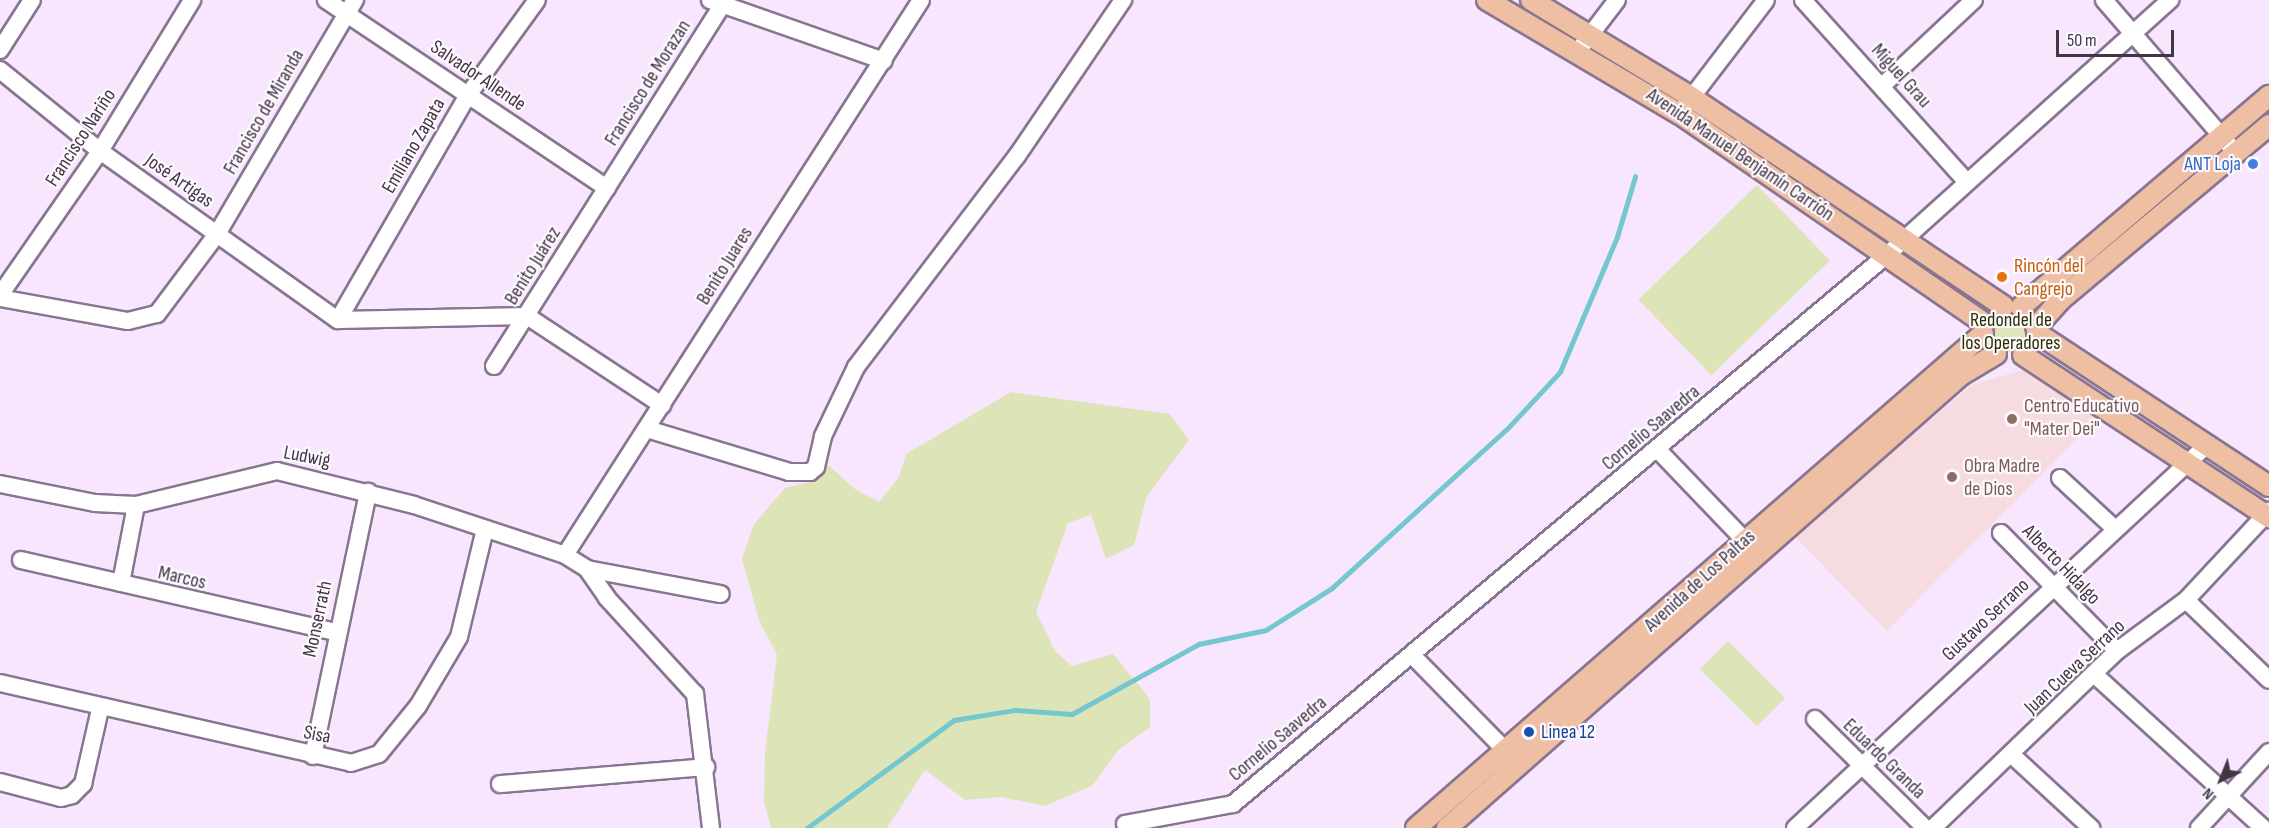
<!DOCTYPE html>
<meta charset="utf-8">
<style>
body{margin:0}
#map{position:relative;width:2269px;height:828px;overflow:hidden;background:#f8e6fe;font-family:"Sofia Sans Condensed",sans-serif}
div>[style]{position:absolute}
.education>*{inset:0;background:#f6dce1}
.green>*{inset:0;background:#dde5b8;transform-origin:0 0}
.round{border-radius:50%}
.stream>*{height:4.5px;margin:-2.25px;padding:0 2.25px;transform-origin:2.25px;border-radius:2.25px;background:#74c7ce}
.roads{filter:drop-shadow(2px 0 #897590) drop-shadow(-2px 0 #897590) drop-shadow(0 2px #897590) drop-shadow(0 -2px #897590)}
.minor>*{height:16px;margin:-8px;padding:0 8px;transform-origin:8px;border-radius:8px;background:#fff}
.major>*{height:20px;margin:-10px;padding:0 10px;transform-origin:10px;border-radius:10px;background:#efbfa4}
.dots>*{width:16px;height:16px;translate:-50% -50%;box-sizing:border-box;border:3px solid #fdf9ff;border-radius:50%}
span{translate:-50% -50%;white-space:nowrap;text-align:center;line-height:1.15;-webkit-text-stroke:4.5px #fdf9ff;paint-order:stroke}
.street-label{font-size:20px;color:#403743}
.shop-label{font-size:20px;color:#366cbe}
.right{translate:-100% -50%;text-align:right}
.food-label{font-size:20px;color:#c56008}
.left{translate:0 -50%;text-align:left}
.park-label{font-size:20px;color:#2b2f00}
.education-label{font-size:20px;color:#785e54}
.transit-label{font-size:20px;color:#164399}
.north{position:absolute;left:2191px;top:750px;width:60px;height:60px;-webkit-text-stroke:4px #fdf9ff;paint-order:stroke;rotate:223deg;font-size:16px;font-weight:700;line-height:24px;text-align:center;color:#403743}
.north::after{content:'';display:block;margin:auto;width:21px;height:27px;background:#403743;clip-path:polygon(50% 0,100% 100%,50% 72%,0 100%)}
.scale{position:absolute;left:2056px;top:30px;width:118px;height:27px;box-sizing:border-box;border:3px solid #403743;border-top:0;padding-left:8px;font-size:18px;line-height:21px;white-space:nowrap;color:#403743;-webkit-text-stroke:4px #fdf9ff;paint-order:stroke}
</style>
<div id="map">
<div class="education">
<i style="clip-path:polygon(2024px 370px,2098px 417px,1887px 631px,1794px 536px,1973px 384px)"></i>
</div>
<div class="green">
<i style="left:1757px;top:185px;width:105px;height:165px;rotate:46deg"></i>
<i class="round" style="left:1990px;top:310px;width:42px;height:42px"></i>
<i style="clip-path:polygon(1011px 392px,1170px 414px,1189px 440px,1147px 496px,1134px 545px,1106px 559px,1091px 515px,1068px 523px,1036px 612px,1055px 651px,1072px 666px,1113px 654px,1150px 699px,1150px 727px,1118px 750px,1093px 785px,1045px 806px,1001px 797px,965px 800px,925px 770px,887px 828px,771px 828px,764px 802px,765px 752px,777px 655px,759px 620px,742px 559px,754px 524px,785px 488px,809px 482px,826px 463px,855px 489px,879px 502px,899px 477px,906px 454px)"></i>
<i style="left:1728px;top:641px;width:81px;height:40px;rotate:45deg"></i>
</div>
<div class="stream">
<i style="left:807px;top:828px;width:182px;rotate:-36.3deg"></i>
<i style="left:954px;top:720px;width:62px;rotate:-9.3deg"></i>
<i style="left:1015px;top:710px;width:57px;rotate:4deg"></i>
<i style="left:1072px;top:714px;width:145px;rotate:-28.9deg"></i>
<i style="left:1199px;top:644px;width:68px;rotate:-11.8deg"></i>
<i style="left:1266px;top:630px;width:78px;rotate:-32.5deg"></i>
<i style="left:1332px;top:588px;width:236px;rotate:-42.3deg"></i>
<i style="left:1507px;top:429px;width:78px;rotate:-47.1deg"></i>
<i style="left:1560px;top:372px;width:147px;rotate:-67.1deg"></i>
<i style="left:1617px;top:237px;width:63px;rotate:-73.3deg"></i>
</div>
<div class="roads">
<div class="minor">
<i style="left:326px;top:0;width:338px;rotate:33.8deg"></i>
<i style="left:710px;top:0;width:184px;rotate:19.3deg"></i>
<i style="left:1803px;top:0;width:244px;rotate:48deg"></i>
<i style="left:2104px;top:0;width:191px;rotate:49.2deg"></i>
<i style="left:0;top:50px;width:59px;rotate:-57.4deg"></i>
<i style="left:1578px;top:51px;width:64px;rotate:-52.6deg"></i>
<i style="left:0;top:70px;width:129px;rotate:39deg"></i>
<i style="left:100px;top:151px;width:292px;rotate:35.4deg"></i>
<i style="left:338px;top:320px;width:189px;rotate:-1.2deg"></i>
<i style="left:527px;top:316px;width:162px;rotate:33.4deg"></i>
<i style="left:1882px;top:86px;width:126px;rotate:-43.1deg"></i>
<i style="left:1685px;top:106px;width:133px;rotate:-52.6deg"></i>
<i style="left:0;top:295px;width:175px;rotate:-55.2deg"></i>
<i style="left:100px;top:151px;width:177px;rotate:-58.6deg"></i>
<i style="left:0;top:298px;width:130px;rotate:10.2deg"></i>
<i style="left:128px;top:321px;width:30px;rotate:-14deg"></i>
<i style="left:157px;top:314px;width:100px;rotate:-53.1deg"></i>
<i style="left:217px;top:234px;width:272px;rotate:-59.5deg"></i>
<i style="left:338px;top:320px;width:260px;rotate:-60deg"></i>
<i style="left:468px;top:95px;width:117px;rotate:-54deg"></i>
<i style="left:494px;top:366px;width:433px;rotate:-57.7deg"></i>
<i style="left:647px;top:429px;width:148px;rotate:16.8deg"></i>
<i style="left:789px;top:472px;width:21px"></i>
<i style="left:810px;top:472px;width:8px;rotate:-40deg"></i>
<i style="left:816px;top:467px;width:32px;rotate:-77deg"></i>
<i style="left:823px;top:436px;width:76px;rotate:-64.4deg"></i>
<i style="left:856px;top:367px;width:265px;rotate:-52.7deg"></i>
<i style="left:1017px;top:156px;width:189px;rotate:-55.8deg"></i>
<i style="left:1658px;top:450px;width:137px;rotate:46.2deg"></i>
<i style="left:2060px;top:478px;width:75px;rotate:42.8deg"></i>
<i style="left:0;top:484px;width:97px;rotate:11.3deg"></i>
<i style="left:95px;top:503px;width:41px;rotate:2.8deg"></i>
<i style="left:136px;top:505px;width:145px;rotate:-13.6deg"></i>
<i style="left:277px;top:471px;width:141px;rotate:13.9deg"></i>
<i style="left:414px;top:505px;width:159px;rotate:18.3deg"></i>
<i style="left:565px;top:555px;width:26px;rotate:32deg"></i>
<i style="left:587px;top:569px;width:136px;rotate:10.6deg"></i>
<i style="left:2001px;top:533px;width:165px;rotate:45.5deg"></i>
<i style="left:565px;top:555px;width:659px;rotate:-57.32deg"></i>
<i style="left:21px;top:560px;width:323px;rotate:12.9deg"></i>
<i style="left:587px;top:569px;width:35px;rotate:55deg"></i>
<i style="left:607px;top:598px;width:130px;rotate:47.5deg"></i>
<i style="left:695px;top:694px;width:135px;rotate:83.2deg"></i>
<i style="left:121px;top:583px;width:79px;rotate:-79.1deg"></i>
<i style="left:2186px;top:600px;width:115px;rotate:43.9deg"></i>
<i style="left:1412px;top:655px;width:144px;rotate:45.6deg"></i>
<i style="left:2095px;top:675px;width:227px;rotate:42.3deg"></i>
<i style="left:0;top:683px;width:360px;rotate:12.8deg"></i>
<i style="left:351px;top:763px;width:29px;rotate:-18deg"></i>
<i style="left:379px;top:754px;width:62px;rotate:-50.9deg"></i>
<i style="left:418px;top:706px;width:80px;rotate:-59.3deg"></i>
<i style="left:459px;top:637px;width:111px;rotate:-76.5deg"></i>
<i style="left:1815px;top:719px;width:155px;rotate:44.7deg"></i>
<i style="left:2012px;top:755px;width:108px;rotate:42.7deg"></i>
<i style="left:313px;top:756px;width:270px;rotate:-78.2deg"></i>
<i style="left:0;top:782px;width:63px;rotate:14.7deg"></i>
<i style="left:61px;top:798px;width:11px;rotate:-15deg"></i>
<i style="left:72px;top:795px;width:16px;rotate:-45deg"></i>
<i style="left:83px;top:784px;width:77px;rotate:-77.2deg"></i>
<i style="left:500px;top:784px;width:207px;rotate:-4.7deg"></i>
<i style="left:1125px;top:824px;width:110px;rotate:-10.5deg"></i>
<i style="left:1233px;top:804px;width:855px;rotate:-40.02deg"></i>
<i style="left:1888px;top:254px;width:380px;rotate:-42deg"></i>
<i style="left:1795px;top:828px;width:563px;rotate:-42.91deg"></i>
<i style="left:1933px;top:828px;width:255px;rotate:-43.9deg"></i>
<i style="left:2117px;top:651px;width:86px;rotate:-36.5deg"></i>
<i style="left:2186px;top:600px;width:122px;rotate:-47deg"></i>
<i style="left:2199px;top:828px;width:103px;rotate:-47.4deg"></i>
</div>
<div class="major">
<i style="left:1487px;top:0;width:224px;rotate:30.6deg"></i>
<i style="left:1680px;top:114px;width:369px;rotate:34.5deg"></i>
<i style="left:1531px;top:0;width:187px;rotate:31.2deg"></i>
<i style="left:1691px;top:97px;width:376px;rotate:33.8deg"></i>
<i style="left:2021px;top:307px;width:326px;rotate:-40.4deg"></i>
<i style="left:2036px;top:327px;width:36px;rotate:-48deg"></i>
<i style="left:2060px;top:300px;width:273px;rotate:-39.9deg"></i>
<i style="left:2037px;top:333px;width:278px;rotate:33.4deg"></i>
<i style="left:2023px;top:355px;width:295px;rotate:33.4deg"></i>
<i style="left:1416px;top:828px;width:752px;rotate:-41.06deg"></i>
<i style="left:1447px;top:828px;width:685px;rotate:-41.39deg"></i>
<i style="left:1961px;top:375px;width:41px;rotate:-31deg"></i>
</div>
</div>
<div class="dots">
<i style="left:2253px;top:164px;background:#3f7fe0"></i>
<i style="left:2002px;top:277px;background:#e8710a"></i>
<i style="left:2012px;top:419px;background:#8d6e63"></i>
<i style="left:1952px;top:477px;background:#8d6e63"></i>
<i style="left:1529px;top:732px;background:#1a4fb4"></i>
</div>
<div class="street-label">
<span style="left:478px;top:76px;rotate:34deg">Salvador Allende</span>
<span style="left:1901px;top:76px;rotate:48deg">Miguel Grau</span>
<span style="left:648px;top:83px;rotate:-58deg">Francisco de Morazan</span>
<span style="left:264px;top:112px;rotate:-60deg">Francisco de Miranda</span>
<span style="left:81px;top:138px;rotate:-57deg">Francisco Nariño</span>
<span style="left:414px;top:146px;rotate:-60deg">Emiliano Zapata</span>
<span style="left:1740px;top:155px;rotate:34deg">Avenida Manuel Benjamín Carrión</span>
<span style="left:179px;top:181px;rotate:35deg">José Artigas</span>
<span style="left:533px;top:266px;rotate:-58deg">Benito Juárez</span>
<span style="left:725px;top:266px;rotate:-58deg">Benito Juares</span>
<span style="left:1651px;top:428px;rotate:-40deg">Cornelio Saavedra</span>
<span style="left:307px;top:457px;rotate:11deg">Ludwig</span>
<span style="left:2061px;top:565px;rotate:46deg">Alberto Hidalgo</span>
<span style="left:182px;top:578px;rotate:13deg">Marcos</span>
<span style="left:1700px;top:581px;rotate:-42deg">Avenida de Los Paltas</span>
<span style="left:318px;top:619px;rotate:-78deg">Monserrath</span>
<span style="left:1986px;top:620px;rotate:-43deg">Gustavo Serrano</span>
<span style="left:2075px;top:667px;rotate:-43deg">Juan Cueva Serrano</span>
<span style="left:317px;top:735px;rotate:11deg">Sisa</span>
<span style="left:1278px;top:739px;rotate:-40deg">Cornelio Saavedra</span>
<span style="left:1884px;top:759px;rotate:44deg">Eduardo Granda</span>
</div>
<div class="shop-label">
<span class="right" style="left:2241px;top:164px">ANT Loja</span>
</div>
<div class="food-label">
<span class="left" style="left:2014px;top:278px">Rincón del<br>Cangrejo</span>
</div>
<div class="park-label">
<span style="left:2011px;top:332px">Redondel de<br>los Operadores</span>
</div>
<div class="education-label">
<span class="left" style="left:2024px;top:418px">Centro Educativo<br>"Mater Dei"</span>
<span class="left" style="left:1964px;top:478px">Obra Madre<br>de Dios</span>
</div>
<div class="transit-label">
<span class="left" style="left:1541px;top:732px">Linea 12</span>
</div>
<div class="north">N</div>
<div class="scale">50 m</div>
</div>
